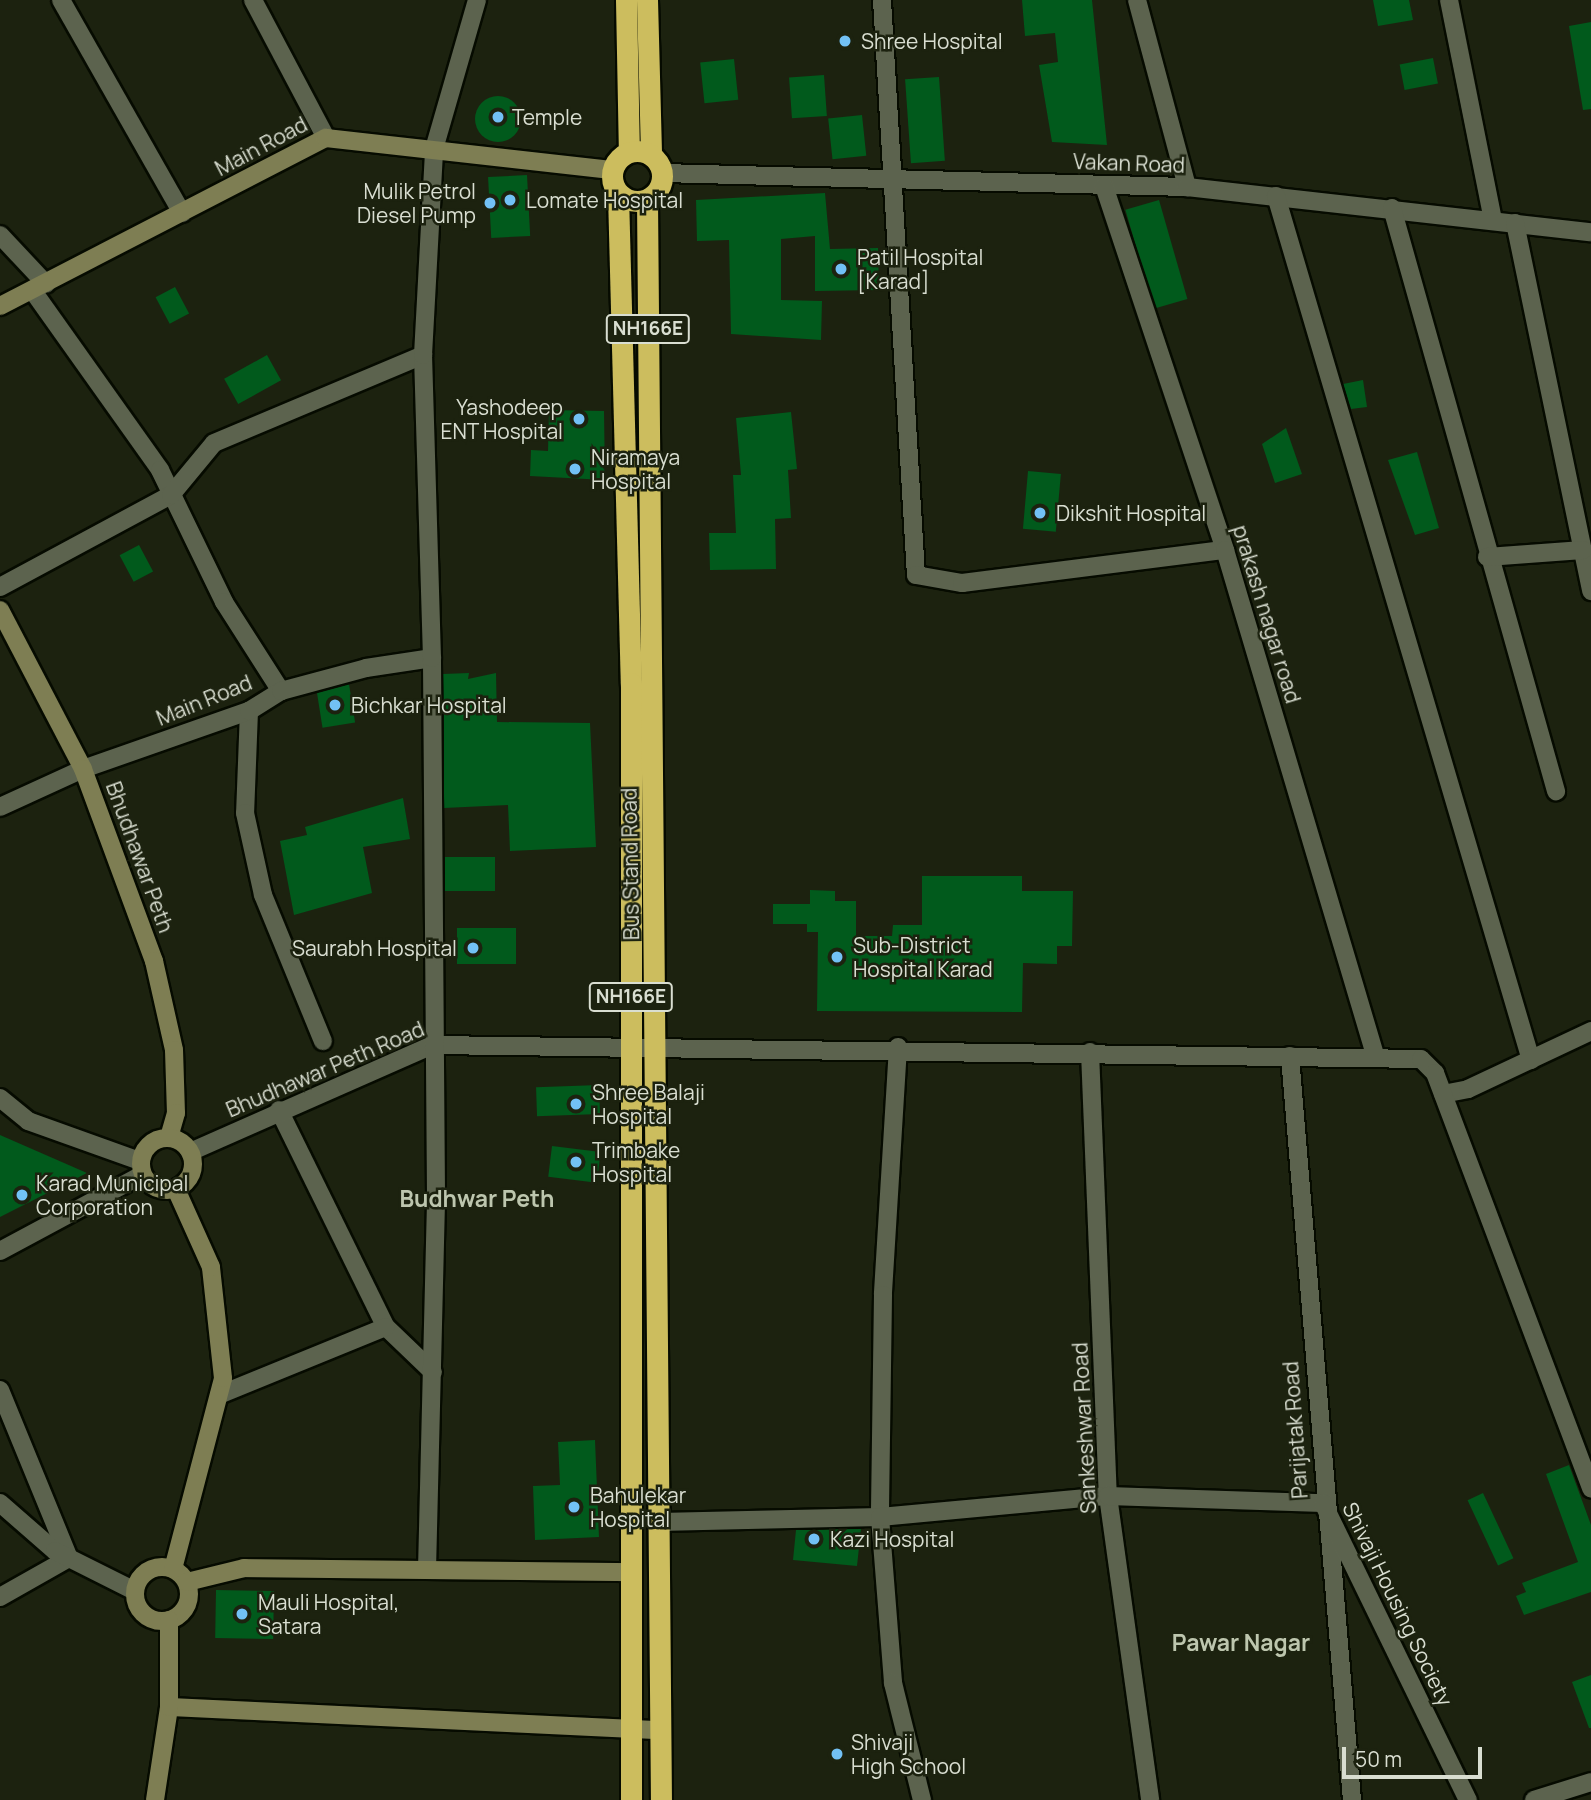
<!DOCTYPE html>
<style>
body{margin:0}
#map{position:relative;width:1591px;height:1800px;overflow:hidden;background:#1c220f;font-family:Manrope,sans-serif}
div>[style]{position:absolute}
.building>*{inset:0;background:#015a1c;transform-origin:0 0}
.round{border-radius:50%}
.roads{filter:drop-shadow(2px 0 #060b00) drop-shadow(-2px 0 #060b00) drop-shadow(0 2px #060b00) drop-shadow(0 -2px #060b00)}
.street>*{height:18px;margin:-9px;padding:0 9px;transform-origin:9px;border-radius:9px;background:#5c634e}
.secondary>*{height:18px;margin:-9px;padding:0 9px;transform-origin:9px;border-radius:9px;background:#7e7e53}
.secondary>.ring{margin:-9px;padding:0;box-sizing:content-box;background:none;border:18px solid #7e7e53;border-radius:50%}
.highway>*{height:21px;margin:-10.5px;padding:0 10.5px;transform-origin:10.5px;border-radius:10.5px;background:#ccbd5e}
.highway>.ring{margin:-10.5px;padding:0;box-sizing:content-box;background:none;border:21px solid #ccbd5e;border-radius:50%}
.dots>*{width:19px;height:19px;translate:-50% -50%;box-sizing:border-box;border:4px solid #1c220f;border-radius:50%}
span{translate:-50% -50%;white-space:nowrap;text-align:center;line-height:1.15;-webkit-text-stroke:5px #1c220f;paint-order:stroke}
.shield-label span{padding:2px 5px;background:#1c220f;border:2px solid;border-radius:5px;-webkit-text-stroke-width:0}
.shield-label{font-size:19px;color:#d9ded1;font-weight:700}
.poi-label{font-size:21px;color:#d9ded1}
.left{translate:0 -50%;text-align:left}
.right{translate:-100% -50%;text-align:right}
.street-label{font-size:21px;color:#d9ded1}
.neighbourhood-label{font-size:23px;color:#bdc6ae;font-weight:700}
.scale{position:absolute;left:1342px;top:1747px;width:140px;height:32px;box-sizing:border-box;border:4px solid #d9ded1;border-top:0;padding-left:9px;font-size:21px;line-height:24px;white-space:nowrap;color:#d9ded1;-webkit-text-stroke:5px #1c220f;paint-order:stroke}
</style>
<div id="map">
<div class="building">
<i style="clip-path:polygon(1022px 0,1092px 0,1107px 145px,1052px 142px,1039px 65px,1058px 62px,1055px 33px,1025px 36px)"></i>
<i style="clip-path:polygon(1373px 0,1409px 0,1413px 20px,1378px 26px)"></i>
<i style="clip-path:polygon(1591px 22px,1591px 109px,1583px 110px,1569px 26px)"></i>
<i style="left:1433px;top:58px;width:26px;height:34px;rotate:79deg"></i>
<i style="left:734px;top:59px;width:41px;height:34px;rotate:84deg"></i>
<i style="left:824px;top:75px;width:41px;height:35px;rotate:86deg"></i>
<i style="left:939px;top:77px;width:84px;height:34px;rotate:86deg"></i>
<i class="round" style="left:475px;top:96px;width:46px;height:46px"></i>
<i style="left:862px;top:115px;width:41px;height:34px;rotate:84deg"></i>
<i style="left:527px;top:175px;width:61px;height:39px;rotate:87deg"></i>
<i style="clip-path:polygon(825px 193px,830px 249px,878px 248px,879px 290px,815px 291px,815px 236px,781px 239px,781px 300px,822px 301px,821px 340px,731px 334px,729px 240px,697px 241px,696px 200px)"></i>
<i style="left:1159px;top:200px;width:103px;height:35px;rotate:74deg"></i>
<i style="left:175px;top:287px;width:30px;height:22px;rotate:62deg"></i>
<i style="left:267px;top:355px;width:29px;height:49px;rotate:61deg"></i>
<i style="clip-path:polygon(1363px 380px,1367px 407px,1351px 409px,1343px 384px)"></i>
<i style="clip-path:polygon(549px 410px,604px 411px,605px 480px,530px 476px,531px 450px,548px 451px)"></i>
<i style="clip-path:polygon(791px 412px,797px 469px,788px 470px,791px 518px,775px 519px,776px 569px,710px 570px,709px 533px,736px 533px,733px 475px,741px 475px,736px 418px)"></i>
<i style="clip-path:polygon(1286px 428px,1302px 474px,1275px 483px,1262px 444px)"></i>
<i style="clip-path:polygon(1417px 452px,1439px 528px,1415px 535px,1388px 460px)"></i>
<i style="left:1028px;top:471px;width:33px;height:58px;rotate:5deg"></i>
<i style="left:139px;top:545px;width:30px;height:22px;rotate:62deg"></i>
<i style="clip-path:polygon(469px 673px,468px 679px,496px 673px,497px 722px,590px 723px,596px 847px,510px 851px,508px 805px,444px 808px,443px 674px)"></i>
<i style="left:349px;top:684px;width:39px;height:33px;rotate:81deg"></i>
<i style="clip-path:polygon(403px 798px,410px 839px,363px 847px,372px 893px,294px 915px,280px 841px,307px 835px,305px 827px)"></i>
<i style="left:445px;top:857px;width:50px;height:34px"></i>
<i style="clip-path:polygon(922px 876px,1022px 876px,1022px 891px,1073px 891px,1072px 946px,1057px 946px,1057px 964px,1023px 963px,1022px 1012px,817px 1011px,818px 932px,807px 932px,807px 924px,773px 924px,773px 904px,810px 904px,810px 890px,835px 891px,835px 901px,856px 901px,856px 936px,892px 936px,893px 925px,922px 925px)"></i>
<i style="left:516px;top:928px;width:36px;height:59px;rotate:90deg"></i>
<i style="left:599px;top:1085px;width:29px;height:63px;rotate:88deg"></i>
<i style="clip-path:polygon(0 1135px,87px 1173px,0 1217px)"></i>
<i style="left:552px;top:1146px;width:49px;height:31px;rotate:7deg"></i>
<i style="clip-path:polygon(595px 1440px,599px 1537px,535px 1540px,533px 1486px,560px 1485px,558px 1442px)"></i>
<i style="clip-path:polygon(1569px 1465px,1591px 1525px,1591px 1592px,1524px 1615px,1516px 1596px,1526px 1592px,1522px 1583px,1578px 1562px,1546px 1474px)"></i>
<i style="left:1483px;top:1493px;width:72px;height:17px;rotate:65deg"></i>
<i style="clip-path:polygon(861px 1529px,857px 1566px,793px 1560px,796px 1530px)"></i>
<i style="left:216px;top:1590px;width:58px;height:48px;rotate:1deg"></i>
<i style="clip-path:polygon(1591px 1675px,1591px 1728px,1589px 1728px,1572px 1682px)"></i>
</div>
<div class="roads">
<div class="street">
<i style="left:61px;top:0;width:245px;rotate:60.4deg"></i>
<i style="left:253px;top:0;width:156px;rotate:62.1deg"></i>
<i style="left:882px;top:0;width:576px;rotate:86.62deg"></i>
<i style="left:916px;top:575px;width:47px;rotate:9.9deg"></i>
<i style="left:962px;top:583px;width:265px;rotate:-7.2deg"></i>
<i style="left:1137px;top:0;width:194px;rotate:75deg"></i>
<i style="left:1449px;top:0;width:224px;rotate:78.7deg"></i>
<i style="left:662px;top:173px;width:525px;rotate:1.53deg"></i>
<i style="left:1187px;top:187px;width:406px;rotate:6.4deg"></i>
<i style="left:1104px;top:186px;width:384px;rotate:71.6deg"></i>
<i style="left:1225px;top:550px;width:530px;rotate:73.45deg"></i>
<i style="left:1276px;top:196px;width:901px;rotate:73.56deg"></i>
<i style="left:1392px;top:208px;width:606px;rotate:74.29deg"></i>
<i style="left:1515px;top:223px;width:376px;rotate:78.3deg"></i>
<i style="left:0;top:235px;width:67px;rotate:46.8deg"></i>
<i style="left:33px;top:291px;width:219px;rotate:54.6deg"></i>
<i style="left:160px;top:470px;width:147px;rotate:64.1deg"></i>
<i style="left:224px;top:602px;width:106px;rotate:57.4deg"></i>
<i style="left:1487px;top:557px;width:96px;rotate:-4.2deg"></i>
<i style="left:0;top:587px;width:194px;rotate:-28.3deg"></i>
<i style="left:171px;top:495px;width:67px;rotate:-50.4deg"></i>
<i style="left:214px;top:443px;width:227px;rotate:-22.8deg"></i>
<i style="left:249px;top:711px;width:102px;rotate:92.2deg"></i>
<i style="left:245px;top:813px;width:84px;rotate:77.6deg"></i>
<i style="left:263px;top:895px;width:158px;rotate:67.7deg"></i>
<i style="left:0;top:807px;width:91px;rotate:-24.6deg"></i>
<i style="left:83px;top:769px;width:176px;rotate:-19.3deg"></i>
<i style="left:249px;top:711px;width:38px;rotate:-32deg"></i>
<i style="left:281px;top:691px;width:88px;rotate:-15.1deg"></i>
<i style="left:366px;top:668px;width:67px;rotate:-8.6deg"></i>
<i style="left:898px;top:1047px;width:248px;rotate:93.5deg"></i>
<i style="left:883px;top:1295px;width:222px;rotate:90.8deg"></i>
<i style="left:880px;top:1517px;width:167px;rotate:85.5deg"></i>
<i style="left:893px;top:1683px;width:121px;rotate:76.1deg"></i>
<i style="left:1090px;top:1052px;width:444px;rotate:87.7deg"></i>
<i style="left:1108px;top:1496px;width:307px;rotate:82.1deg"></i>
<i style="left:1290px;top:1056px;width:747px;rotate:85.24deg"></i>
<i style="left:1443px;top:1094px;width:25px;rotate:-11deg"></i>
<i style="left:1468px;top:1089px;width:136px;rotate:-25.2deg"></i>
<i style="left:0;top:1098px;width:36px;rotate:39deg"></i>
<i style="left:28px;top:1121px;width:119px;rotate:19.7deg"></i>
<i style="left:279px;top:1110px;width:242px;rotate:63.8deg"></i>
<i style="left:386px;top:1327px;width:65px;rotate:43.8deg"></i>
<i style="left:190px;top:1152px;width:266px;rotate:-23.8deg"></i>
<i style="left:433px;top:1045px;width:988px;rotate:0.81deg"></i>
<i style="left:1421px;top:1059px;width:20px;rotate:45deg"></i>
<i style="left:1435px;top:1073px;width:444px;rotate:69.4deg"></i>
<i style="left:0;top:1251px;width:161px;rotate:-28.2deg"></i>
<i style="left:0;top:1390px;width:182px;rotate:67.7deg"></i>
<i style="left:69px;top:1558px;width:79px;rotate:150.5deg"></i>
<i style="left:219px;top:1395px;width:180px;rotate:-22.2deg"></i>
<i style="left:0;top:1503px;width:73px;rotate:41.1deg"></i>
<i style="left:55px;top:1551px;width:89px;rotate:26.6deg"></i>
<i style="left:659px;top:1522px;width:221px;rotate:-1.3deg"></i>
<i style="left:880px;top:1517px;width:229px;rotate:-5.3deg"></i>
<i style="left:1108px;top:1496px;width:215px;rotate:1.9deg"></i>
<i style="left:1323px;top:1503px;width:331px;rotate:64deg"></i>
<i style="left:427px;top:1570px;width:375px;rotate:-88.6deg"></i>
<i style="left:436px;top:1195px;width:537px;rotate:-90.43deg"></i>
<i style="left:432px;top:658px;width:303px;rotate:-91.7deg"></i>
<i style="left:423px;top:355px;width:206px;rotate:-86.9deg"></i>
<i style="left:434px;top:149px;width:155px;rotate:-73.9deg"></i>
<i style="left:1534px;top:1800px;width:60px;rotate:-17.5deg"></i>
</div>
<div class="secondary">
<i style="left:0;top:306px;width:367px;rotate:-27.3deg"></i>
<i style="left:326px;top:138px;width:287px;rotate:6.4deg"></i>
<i style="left:0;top:610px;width:179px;rotate:62.4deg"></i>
<i style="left:83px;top:769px;width:205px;rotate:69.7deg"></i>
<i style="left:154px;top:961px;width:91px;rotate:77.3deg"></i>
<i style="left:174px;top:1050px;width:63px;rotate:88.2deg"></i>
<i style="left:176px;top:1113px;width:26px;rotate:106deg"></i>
<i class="ring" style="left:141px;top:1138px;width:34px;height:34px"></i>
<i class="ring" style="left:135px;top:1567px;width:36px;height:36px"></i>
<i style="left:173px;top:1569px;width:197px;rotate:-75.3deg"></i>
<i style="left:223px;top:1378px;width:112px;rotate:-96.2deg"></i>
<i style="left:211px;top:1267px;width:85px;rotate:-114.2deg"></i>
<i style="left:187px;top:1582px;width:59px;rotate:-13.8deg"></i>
<i style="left:244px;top:1568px;width:386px;rotate:0.6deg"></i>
<i style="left:169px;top:1707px;width:493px;rotate:2.7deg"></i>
<i style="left:155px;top:1800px;width:94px;rotate:-81.4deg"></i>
<i style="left:169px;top:1707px;width:87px;rotate:-90deg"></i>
</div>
<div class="highway">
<i style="left:626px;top:0;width:151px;rotate:88.9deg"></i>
<i style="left:647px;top:0;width:154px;rotate:88.5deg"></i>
<i class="ring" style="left:612px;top:151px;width:29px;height:29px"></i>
<i style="left:618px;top:194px;width:489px;rotate:88.5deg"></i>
<i style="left:631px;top:683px;width:1117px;rotate:90deg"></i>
<i style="left:647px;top:200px;width:1600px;rotate:89.5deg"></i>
</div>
</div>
<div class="dots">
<i style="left:845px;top:41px;background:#72c1f5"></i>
<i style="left:498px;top:117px;background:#72c1f5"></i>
<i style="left:510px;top:200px;background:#72c1f5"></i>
<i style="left:490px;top:203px;background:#72c1f5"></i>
<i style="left:841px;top:269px;background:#72c1f5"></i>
<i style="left:579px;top:419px;background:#72c1f5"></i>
<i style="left:575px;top:469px;background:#72c1f5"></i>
<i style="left:1040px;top:513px;background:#72c1f5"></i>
<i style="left:335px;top:705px;background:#72c1f5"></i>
<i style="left:473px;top:948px;background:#72c1f5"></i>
<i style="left:837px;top:957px;background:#72c1f5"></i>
<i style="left:576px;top:1104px;background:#72c1f5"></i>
<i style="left:576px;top:1162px;background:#72c1f5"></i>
<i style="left:22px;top:1195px;background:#72c1f5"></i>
<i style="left:574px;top:1507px;background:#72c1f5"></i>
<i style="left:814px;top:1539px;background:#72c1f5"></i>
<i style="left:242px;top:1614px;background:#72c1f5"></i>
<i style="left:837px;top:1754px;background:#72c1f5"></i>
</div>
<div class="shield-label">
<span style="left:648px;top:329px">NH166E</span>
<span style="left:631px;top:997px">NH166E</span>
</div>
<div class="poi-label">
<span class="left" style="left:861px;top:41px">Shree Hospital</span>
<span class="left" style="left:512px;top:117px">Temple</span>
<span class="right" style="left:476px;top:203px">Mulik Petrol<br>Diesel Pump</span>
<span class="left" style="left:526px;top:200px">Lomate Hospital</span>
<span class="left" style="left:857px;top:269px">Patil Hospital<br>[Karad]</span>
<span class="right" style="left:563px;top:419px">Yashodeep<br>ENT Hospital</span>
<span class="left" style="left:591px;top:469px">Niramaya<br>Hospital</span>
<span class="left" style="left:1056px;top:513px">Dikshit Hospital</span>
<span class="left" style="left:351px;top:705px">Bichkar Hospital</span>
<span class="left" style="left:853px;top:957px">Sub-District<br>Hospital Karad</span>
<span class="right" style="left:457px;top:948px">Saurabh Hospital</span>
<span class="left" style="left:592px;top:1104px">Shree Balaji<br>Hospital</span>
<span class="left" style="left:592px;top:1162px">Trimbake<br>Hospital</span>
<span class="left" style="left:36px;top:1195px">Karad Municipal<br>Corporation</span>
<span class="left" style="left:590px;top:1507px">Bahulekar<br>Hospital</span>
<span class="left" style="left:830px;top:1539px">Kazi Hospital</span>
<span class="left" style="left:258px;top:1614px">Mauli Hospital,<br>Satara</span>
<span class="left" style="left:851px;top:1754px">Shivaji<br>High School</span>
</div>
<div class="street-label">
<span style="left:261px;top:146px;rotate:-28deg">Main Road</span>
<span style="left:1129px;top:163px;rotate:2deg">Vakan Road</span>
<span style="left:1267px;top:614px;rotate:73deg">prakash nagar road</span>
<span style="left:204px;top:700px;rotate:-22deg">Main Road</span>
<span style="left:140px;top:857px;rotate:70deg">Bhudhawar Peth</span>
<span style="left:630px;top:864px;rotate:-91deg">Bus Stand Road</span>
<span style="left:325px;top:1069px;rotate:-23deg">Bhudhawar Peth Road</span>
<span style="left:1084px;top:1428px;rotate:-93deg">Sankeshwar Road</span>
<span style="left:1295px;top:1430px;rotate:-94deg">Parijatak Road</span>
<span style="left:1398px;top:1604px;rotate:64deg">Shivaji Housing Society</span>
</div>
<div class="neighbourhood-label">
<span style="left:477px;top:1198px">Budhwar Peth</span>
<span style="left:1241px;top:1642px">Pawar Nagar</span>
</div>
<div class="scale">50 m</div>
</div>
